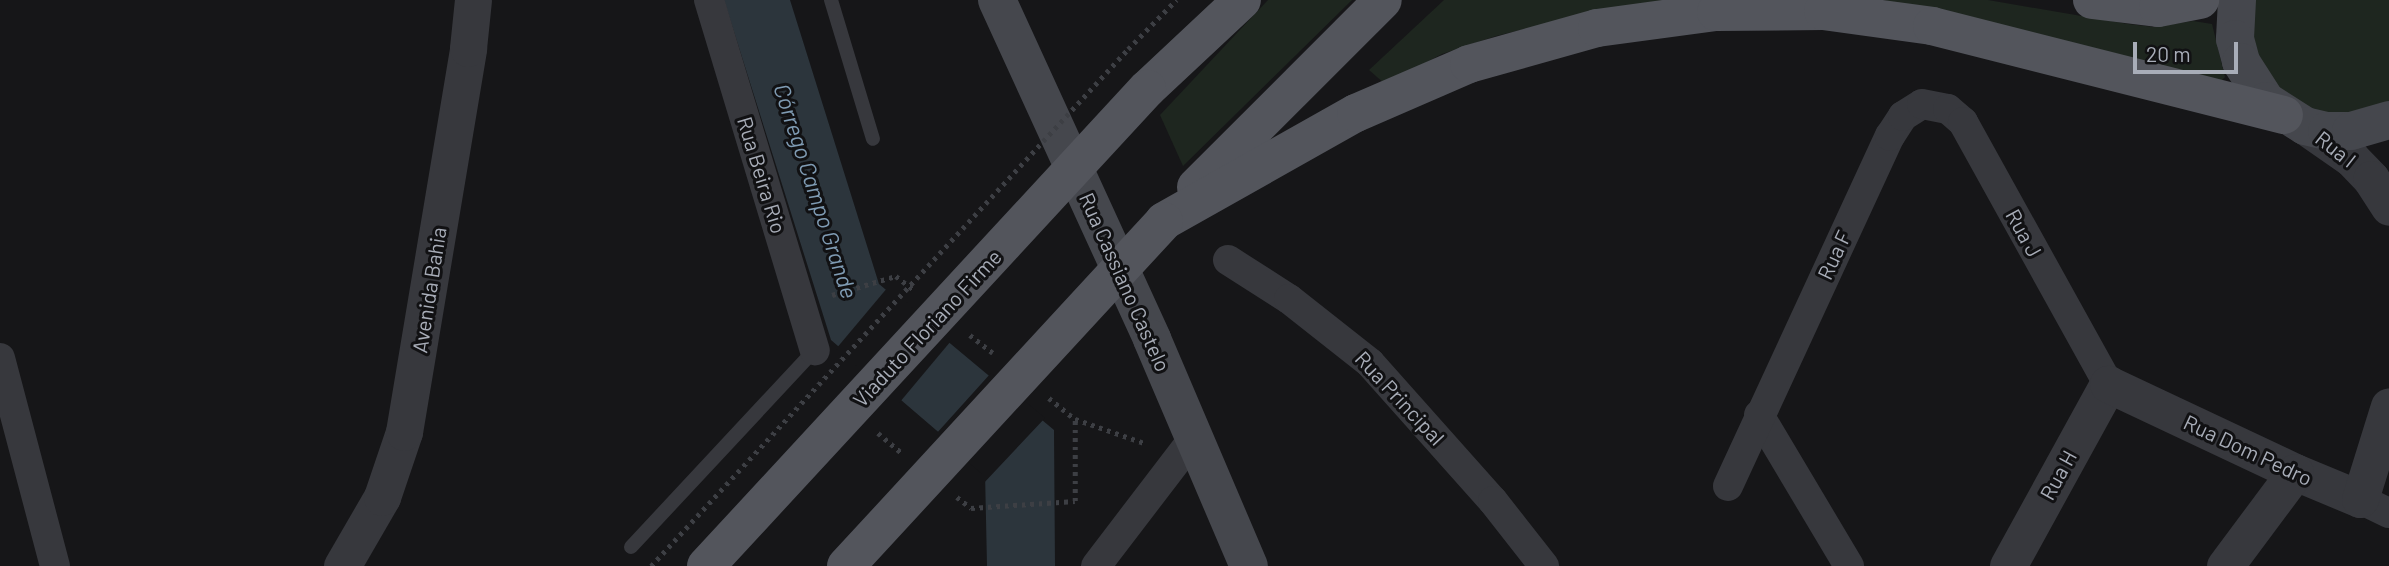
<!DOCTYPE html>
<meta charset="utf-8">
<style>
body{margin:0}
#map{position:relative;width:2389px;height:566px;overflow:hidden;background:#161618;font-family:Barlow,sans-serif}
div>[style]{position:absolute}
.green>*{inset:0;background:#1e261f}
.water>*{inset:0;background:#2c353c}
.pier>*{inset:0;background:#161618;transform-origin:0 0}
.path>*{height:4.5px;margin-top:-2.25px;transform-origin:0;background:repeating-linear-gradient(90deg,#3d3f44 0 3.5px,transparent 0 8.5px)}
.service>*{height:14px;margin:-7px;padding:0 7px;transform-origin:7px;border-radius:7px;background:#37383d}
.minor>*{height:30px;margin:-15px;padding:0 15px;transform-origin:15px;border-radius:15px;background:#37383d}
.tertiary>*{height:37px;margin:-18.5px;padding:0 18.5px;transform-origin:18.5px;border-radius:18.5px;background:#37383d}
.secondary>*{height:38px;margin:-19px;padding:0 19px;transform-origin:19px;border-radius:19px;background:#45474d}
.primary>*{height:38px;margin:-19px;padding:0 19px;transform-origin:19px;border-radius:19px;background:#53555c}
.path-bridge>*{height:4.5px;margin-top:-2.25px;transform-origin:0;background:repeating-linear-gradient(90deg,#3d3f44 0 3.5px,transparent 0 8.5px)}
.primary-bridge>*{height:38px;margin:-19px;padding:0 19px;transform-origin:19px;border-radius:19px;background:#53555c}
span{translate:-50% -50%;white-space:nowrap;text-align:center;line-height:1.15;-webkit-text-stroke:6px #111113;paint-order:stroke}
.street-label{font-size:21px;color:#a8adb8}
.water-label{font-size:23px;color:#7f9bb3;font-style:italic}
.scale{position:absolute;left:2133px;top:42px;width:105px;height:32px;box-sizing:border-box;border:4px solid #a8adb8;border-top:0;padding-left:9px;font-size:21px;line-height:24px;white-space:nowrap;color:#a8adb8;-webkit-text-stroke:5px #111113;paint-order:stroke}
</style>
<div id="map">
<div class="green">
<i style="clip-path:polygon(1268px 0,1352px 0,1183px 166px,1160px 115px)"></i>
<i style="clip-path:polygon(1444px 0,1683px 0,1590px 13px,1496px 36px,1442px 54px,1385px 84px,1369px 70px)"></i>
<i style="clip-path:polygon(1883px 0,1988px 0,2128px 24px,2154px 27px,2193px 21px,2212px 24px,2225px 77px,2220px 82px)"></i>
<i style="clip-path:polygon(2253px 0,2389px 0,2389px 102px,2349px 115px,2310px 110px,2277px 90px,2256px 57px,2250px 17px)"></i>
</div>
<div class="water">
<i style="clip-path:polygon(724px 0,790px 0,879px 284px,1054px 430px,1055px 566px,987px 566px,985px 472px,831px 340px)"></i>
</div>
<div class="pier">
<i style="left:888px;top:287px;width:83px;height:81px;rotate:40deg"></i>
<i style="clip-path:polygon(991px 373px,1045px 418px,982px 485px,982px 474px,936px 434px)"></i>
</div>
<div class="path">
<i style="left:1128px;top:49px;width:69px;rotate:-45.6deg"></i>
<i style="left:832px;top:295px;width:67px;rotate:-16.5deg"></i>
<i style="left:896px;top:276px;width:23px;rotate:38deg"></i>
<i style="left:970px;top:335px;width:29px;rotate:38deg"></i>
<i style="left:1049px;top:398px;width:33px;rotate:39deg"></i>
<i style="left:1075px;top:419px;width:76px;rotate:19.1deg"></i>
<i style="left:878px;top:433px;width:30px;rotate:40deg"></i>
<i style="left:957px;top:497px;width:18px;rotate:38deg"></i>
<i style="left:971px;top:508px;width:104px;rotate:-3.9deg"></i>
<i style="left:1075px;top:501px;width:82px;rotate:-90deg"></i>
</div>
<div class="service">
<i style="left:831px;top:0;width:145px;rotate:73.2deg"></i>
<i style="left:631px;top:547px;width:270px;rotate:-47deg"></i>
</div>
<div class="minor">
<i style="left:709px;top:0;width:366px;rotate:73.2deg"></i>
<i style="left:1228px;top:260px;width:72px;rotate:32.6deg"></i>
<i style="left:1289px;top:299px;width:103px;rotate:38.3deg"></i>
<i style="left:1370px;top:363px;width:185px;rotate:48.3deg"></i>
<i style="left:1493px;top:501px;width:83px;rotate:51.9deg"></i>
<i style="left:0;top:358px;width:215px;rotate:75.2deg"></i>
<i style="left:1759px;top:415px;width:176px;rotate:59.2deg"></i>
<i style="left:1728px;top:486px;width:386px;rotate:-65.2deg"></i>
<i style="left:1890px;top:136px;width:24px;rotate:-57deg"></i>
<i style="left:1903px;top:116px;width:22px;rotate:-32deg"></i>
<i style="left:1922px;top:104px;width:26px;rotate:11deg"></i>
<i style="left:1948px;top:109px;width:20px;rotate:41deg"></i>
<i style="left:1963px;top:122px;width:299px;rotate:61deg"></i>
<i style="left:2360px;top:499px;width:32px;rotate:26deg"></i>
<i style="left:1096px;top:566px;width:161px;rotate:-52.6deg"></i>
</div>
<div class="tertiary">
<i style="left:2305px;top:126px;width:56px;rotate:34.8deg"></i>
<i style="left:2351px;top:158px;width:29px;rotate:46deg"></i>
<i style="left:2371px;top:179px;width:33px;rotate:57deg"></i>
<i style="left:342px;top:566px;width:80px;rotate:-59.9deg"></i>
<i style="left:382px;top:497px;width:69px;rotate:-71.3deg"></i>
<i style="left:404px;top:432px;width:389px;rotate:-80.5deg"></i>
<i style="left:468px;top:48px;width:48px;rotate:-84.1deg"></i>
<i style="left:2008px;top:566px;width:208px;rotate:-61.2deg"></i>
<i style="left:2108px;top:384px;width:207px;rotate:25.2deg"></i>
<i style="left:2295px;top:472px;width:70px;rotate:22.6deg"></i>
<i style="left:2360px;top:499px;width:97px;rotate:-72.7deg"></i>
<i style="left:2225px;top:566px;width:117px;rotate:-53.3deg"></i>
</div>
<div class="secondary">
<i style="left:997px;top:0;width:373px;rotate:65.4deg"></i>
<i style="left:1152px;top:339px;width:247px;rotate:66.9deg"></i>
<i style="left:2237px;top:0;width:39px;rotate:93deg"></i>
<i style="left:2235px;top:39px;width:24px;rotate:75deg"></i>
<i style="left:2241px;top:62px;width:46px;rotate:57.3deg"></i>
<i style="left:2266px;top:101px;width:46px;rotate:32.7deg"></i>
<i style="left:2305px;top:126px;width:23px;rotate:13deg"></i>
<i style="left:2327px;top:131px;width:24px"></i>
<i style="left:2351px;top:131px;width:40px;rotate:-16deg"></i>
</div>
<div class="primary">
<i style="left:2092px;top:0;width:66px;rotate:6.9deg"></i>
<i style="left:2158px;top:8px;width:43px;rotate:-10.8deg"></i>
<i style="left:1147px;top:89px;width:130px;rotate:-43.1deg"></i>
<i style="left:1196px;top:187px;width:264px;rotate:-45deg"></i>
<i style="left:1164px;top:221px;width:220px;rotate:-29.4deg"></i>
<i style="left:1356px;top:113px;width:123px;rotate:-23.4deg"></i>
<i style="left:1469px;top:64px;width:133px;rotate:-15.7deg"></i>
<i style="left:1597px;top:28px;width:120px;rotate:-7.7deg"></i>
<i style="left:1716px;top:12px;width:107px;rotate:-0.5deg"></i>
<i style="left:1823px;top:11px;width:110px;rotate:7.8deg"></i>
<i style="left:1932px;top:26px;width:363px;rotate:14.2deg"></i>
</div>
<div class="path-bridge">
<i style="left:651px;top:566px;width:703px;rotate:-47.3deg"></i>
</div>
<div class="primary-bridge">
<i style="left:706px;top:566px;width:650px;rotate:-47.25deg"></i>
<i style="left:846px;top:566px;width:469px;rotate:-47.3deg"></i>
</div>
<div class="street-label">
<span style="left:2336px;top:149px;rotate:38deg">Rua I</span>
<span style="left:762px;top:175px;rotate:73deg">Rua Beira Rio</span>
<span style="left:2024px;top:233px;rotate:61deg">Rua J</span>
<span style="left:1834px;top:255px;rotate:-65deg">Rua F</span>
<span style="left:1125px;top:282px;rotate:66deg">Rua Cassiano Castelo</span>
<span style="left:429px;top:290px;rotate:-81deg">Avenida Bahia</span>
<span style="left:927px;top:328px;rotate:-47deg">Viaduto Floriano Firme</span>
<span style="left:1400px;top:398px;rotate:47deg">Rua Principal</span>
<span style="left:2248px;top:450px;rotate:25deg">Rua Dom Pedro</span>
<span style="left:2058px;top:475px;rotate:-61deg">Rua H</span>
</div>
<div class="water-label">
<span style="left:816px;top:191px;rotate:72deg">Córrego Campo Grande</span>
</div>
<div class="scale">20 m</div>
</div>
